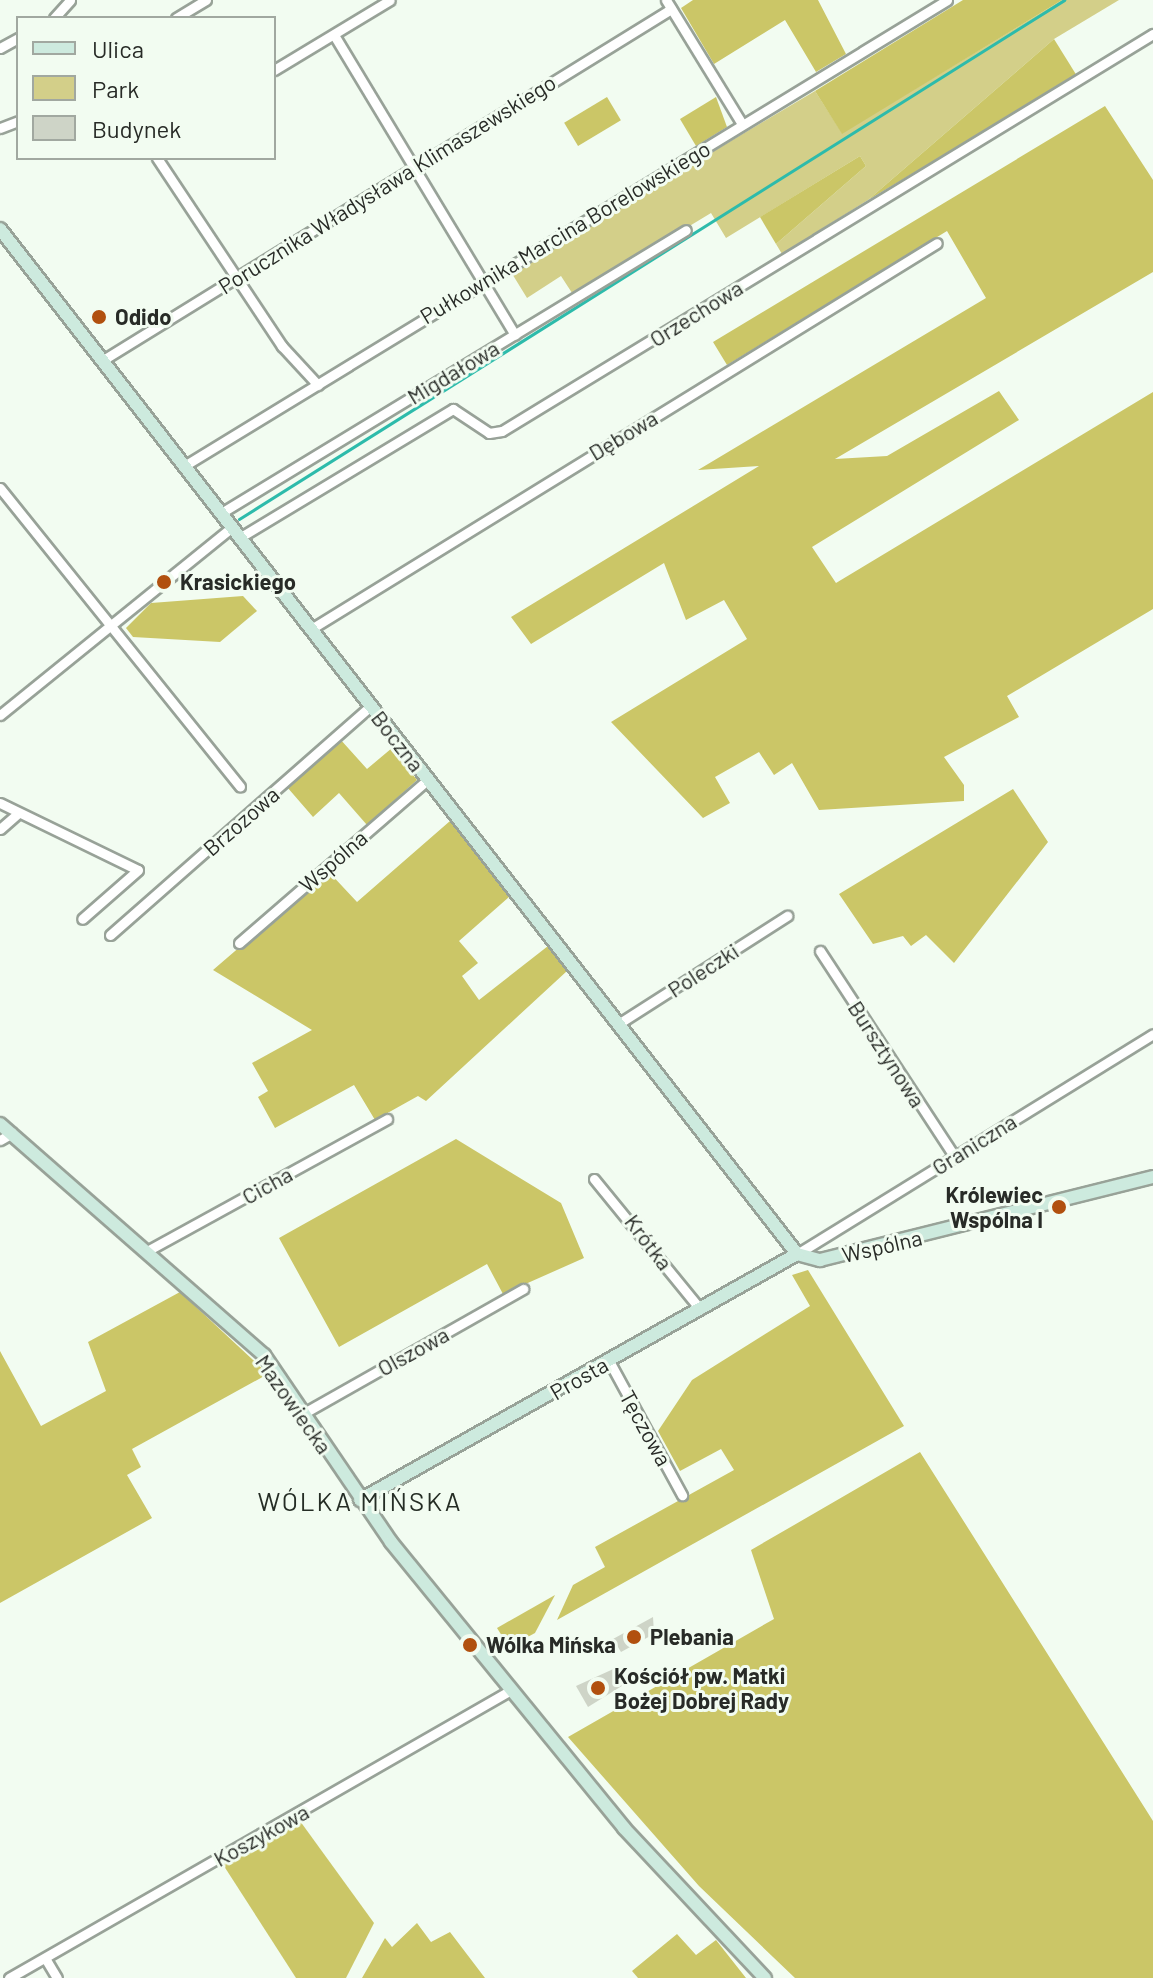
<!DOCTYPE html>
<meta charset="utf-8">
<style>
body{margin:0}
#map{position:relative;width:1153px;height:1978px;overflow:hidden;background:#f2fcf1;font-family:Barlow,sans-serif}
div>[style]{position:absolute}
.green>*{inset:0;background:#d3cf89}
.forest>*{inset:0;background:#cbc667;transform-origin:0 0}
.stream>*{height:3px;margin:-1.5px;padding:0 1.5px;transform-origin:1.5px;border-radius:1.5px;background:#2dbbab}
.building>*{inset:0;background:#ced4c7}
.roads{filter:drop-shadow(2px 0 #98a298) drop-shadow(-2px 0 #98a298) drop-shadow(0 2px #98a298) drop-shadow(0 -2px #98a298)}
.street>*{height:9px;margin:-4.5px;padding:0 4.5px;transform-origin:4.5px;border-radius:4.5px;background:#fff}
.secondary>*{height:12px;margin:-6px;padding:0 6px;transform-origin:6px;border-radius:6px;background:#cdeade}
.dots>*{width:22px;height:22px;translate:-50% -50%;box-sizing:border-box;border:4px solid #f2fcf1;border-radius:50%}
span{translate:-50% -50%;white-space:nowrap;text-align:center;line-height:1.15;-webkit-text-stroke:6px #f2fcf1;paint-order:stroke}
.street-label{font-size:22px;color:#282b27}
.poi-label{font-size:22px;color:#282b27;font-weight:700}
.left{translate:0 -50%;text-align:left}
.right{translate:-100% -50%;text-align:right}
.quarter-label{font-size:26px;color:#252d25;letter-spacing:2px}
.legend{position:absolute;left:16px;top:16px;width:260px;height:144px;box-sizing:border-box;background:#f2fcf1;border:2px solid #a1a8a0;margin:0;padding:10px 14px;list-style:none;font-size:24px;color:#282b27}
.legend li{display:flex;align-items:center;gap:16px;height:40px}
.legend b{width:40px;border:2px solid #a1a8a0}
</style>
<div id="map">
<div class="green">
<i style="clip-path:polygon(1062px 0,1119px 0,1054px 39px,868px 200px,782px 254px,776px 244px,866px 166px,860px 156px,726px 238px,711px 213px,574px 296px,561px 276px,527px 298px,511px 272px,815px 91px,842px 133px)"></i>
</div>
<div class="forest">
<i style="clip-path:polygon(693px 0,818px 0,846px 54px,816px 72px,785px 20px,714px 64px,681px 8px)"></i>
<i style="clip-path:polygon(963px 0,1062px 0,842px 134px,815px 91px)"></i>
<i style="clip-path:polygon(1054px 39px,1077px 76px,868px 200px)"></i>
<i style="left:607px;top:97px;width:27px;height:50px;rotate:59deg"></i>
<i style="clip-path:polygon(716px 97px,727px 127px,696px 146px,680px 119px)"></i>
<i style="clip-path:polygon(1105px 106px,1153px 180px,1153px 272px,835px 459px,887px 456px,999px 391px,1019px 420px,812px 547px,836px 583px,1153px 392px,1153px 609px,1007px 696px,1019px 717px,944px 757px,964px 785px,964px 801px,819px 810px,792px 763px,774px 775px,759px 752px,715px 777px,730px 803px,703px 818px,611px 722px,747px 639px,724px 600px,686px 620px,664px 563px,531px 644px,511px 617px,759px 466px,698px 470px,986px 298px,947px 231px,727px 365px,713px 342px)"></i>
<i style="clip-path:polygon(860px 156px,866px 166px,776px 244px,760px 217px)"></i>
<i style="clip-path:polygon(243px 596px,257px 611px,220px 642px,133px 637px,126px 628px,151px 603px)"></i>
<i style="clip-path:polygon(340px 739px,367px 769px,392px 748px,417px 780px,367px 825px,339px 793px,313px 817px,287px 787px)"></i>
<i style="clip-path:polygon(1013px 789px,1048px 842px,954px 963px,926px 935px,911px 946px,903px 936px,873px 944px,839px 894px)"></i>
<i style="clip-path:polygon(450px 821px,509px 897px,459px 941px,478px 963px,462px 976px,479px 1000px,548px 946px,567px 971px,426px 1101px,418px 1096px,375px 1120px,354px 1085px,275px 1128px,258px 1097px,268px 1091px,252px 1063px,312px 1030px,213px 970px,328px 871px,357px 902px)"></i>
<i style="clip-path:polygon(456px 1139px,561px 1203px,584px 1258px,503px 1294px,487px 1264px,339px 1347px,279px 1238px)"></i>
<i style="clip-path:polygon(808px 1270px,904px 1426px,557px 1620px,573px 1585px,605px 1567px,595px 1547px,734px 1470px,721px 1449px,680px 1471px,658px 1431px,692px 1380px,810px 1306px,792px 1275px)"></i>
<i style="clip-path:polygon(180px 1292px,268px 1374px,132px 1449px,141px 1467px,127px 1475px,152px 1518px,0 1603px,0 1351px,41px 1426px,106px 1391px,88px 1342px)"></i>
<i style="clip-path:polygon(920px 1452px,1153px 1821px,1153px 1978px,795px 1978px,699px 1886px,568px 1737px,774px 1619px,751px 1550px)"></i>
<i style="clip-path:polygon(555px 1595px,535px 1633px,509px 1647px,497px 1628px)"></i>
<i style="clip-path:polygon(300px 1821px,374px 1923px,346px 1978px,296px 1978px,222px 1863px)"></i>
<i style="clip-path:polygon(417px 1923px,431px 1942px,450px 1932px,485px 1978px,362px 1978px,385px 1938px,392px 1947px)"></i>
<i style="clip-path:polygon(677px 1934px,696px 1955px,716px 1940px,746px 1978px,638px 1978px,632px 1971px)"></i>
</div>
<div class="stream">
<i style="left:239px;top:519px;width:975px;rotate:-32.17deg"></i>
</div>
<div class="building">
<i style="clip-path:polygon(653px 1617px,654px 1634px,621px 1652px,613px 1639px)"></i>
<i style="clip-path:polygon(620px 1666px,625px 1684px,588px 1707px,576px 1686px)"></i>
</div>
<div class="roads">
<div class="street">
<i style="left:666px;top:0;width:145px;rotate:58.5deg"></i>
<i style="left:54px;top:18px;width:24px;rotate:-48deg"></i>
<i style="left:176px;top:18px;width:35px;rotate:-31deg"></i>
<i style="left:334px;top:35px;width:350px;rotate:58.9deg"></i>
<i style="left:0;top:48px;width:21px;rotate:-29deg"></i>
<i style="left:274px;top:70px;width:135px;rotate:-31.1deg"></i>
<i style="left:0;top:128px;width:19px;rotate:-21deg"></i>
<i style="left:157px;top:158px;width:226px;rotate:56.4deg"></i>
<i style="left:282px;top:346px;width:53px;rotate:47.3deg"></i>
<i style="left:103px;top:360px;width:668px;rotate:-31.71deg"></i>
<i style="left:184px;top:466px;width:894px;rotate:-31.41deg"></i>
<i style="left:0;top:488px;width:383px;rotate:51.2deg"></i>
<i style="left:221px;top:513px;width:544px;rotate:-31.32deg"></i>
<i style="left:239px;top:538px;width:250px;rotate:-31.1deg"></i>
<i style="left:453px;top:409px;width:43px;rotate:33.7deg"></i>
<i style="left:489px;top:433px;width:13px;rotate:-9deg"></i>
<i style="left:502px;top:431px;width:763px;rotate:-31.38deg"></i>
<i style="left:311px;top:629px;width:735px;rotate:-31.66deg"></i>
<i style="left:0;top:715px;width:297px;rotate:-39deg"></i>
<i style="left:0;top:803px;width:153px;rotate:25.9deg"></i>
<i style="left:138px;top:870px;width:74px;rotate:138.8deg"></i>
<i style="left:0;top:829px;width:23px;rotate:-41deg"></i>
<i style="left:110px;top:935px;width:347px;rotate:-41.3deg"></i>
<i style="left:239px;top:943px;width:250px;rotate:-40.9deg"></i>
<i style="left:820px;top:951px;width:245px;rotate:56.8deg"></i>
<i style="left:618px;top:1024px;width:201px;rotate:-32.6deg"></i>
<i style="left:0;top:1140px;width:14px;rotate:-30deg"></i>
<i style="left:594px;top:1179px;width:168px;rotate:50.8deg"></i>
<i style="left:147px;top:1251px;width:274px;rotate:-28.8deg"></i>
<i style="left:797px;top:1254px;width:418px;rotate:-31.7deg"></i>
<i style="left:609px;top:1361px;width:153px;rotate:61.4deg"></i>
<i style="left:304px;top:1413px;width:252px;rotate:-29.5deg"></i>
<i style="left:45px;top:1958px;width:23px;rotate:59deg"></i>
<i style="left:9px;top:1978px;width:579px;rotate:-29.84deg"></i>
</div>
<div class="secondary">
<i style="left:0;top:229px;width:1298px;rotate:52.13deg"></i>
<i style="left:797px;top:1254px;width:24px;rotate:15deg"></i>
<i style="left:820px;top:1260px;width:343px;rotate:-14deg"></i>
<i style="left:0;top:1124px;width:351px;rotate:41.2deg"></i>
<i style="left:264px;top:1355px;width:226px;rotate:55.8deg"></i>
<i style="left:391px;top:1542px;width:369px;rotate:50.8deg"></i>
<i style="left:624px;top:1828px;width:206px;rotate:46.8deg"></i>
<i style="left:360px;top:1500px;width:501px;rotate:-29.38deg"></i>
</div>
</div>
<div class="dots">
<i style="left:99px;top:317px;background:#b1500f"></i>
<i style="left:164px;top:582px;background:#b1500f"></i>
<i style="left:1059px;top:1207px;background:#b1500f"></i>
<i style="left:634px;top:1637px;background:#b1500f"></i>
<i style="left:470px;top:1645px;background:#b1500f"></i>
<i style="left:598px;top:1688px;background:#b1500f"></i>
</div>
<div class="street-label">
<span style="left:387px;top:184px;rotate:-32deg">Porucznika Władysława Klimaszewskiego</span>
<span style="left:565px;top:232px;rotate:-31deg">Pułkownika Marcina Borelowskiego</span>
<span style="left:696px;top:313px;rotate:-32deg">Orzechowa</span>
<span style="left:453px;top:372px;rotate:-31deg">Migdałowa</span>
<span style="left:623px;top:435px;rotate:-31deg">Dębowa</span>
<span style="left:398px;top:741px;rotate:52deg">Boczna</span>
<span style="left:241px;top:821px;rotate:-41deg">Brzozowa</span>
<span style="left:333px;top:861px;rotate:-41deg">Wspólna</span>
<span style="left:703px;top:970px;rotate:-33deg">Poleczki</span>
<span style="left:887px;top:1054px;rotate:57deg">Bursztynowa</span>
<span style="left:974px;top:1144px;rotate:-32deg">Graniczna</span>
<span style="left:267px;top:1185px;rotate:-29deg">Cicha</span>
<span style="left:649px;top:1242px;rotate:53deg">Krótka</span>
<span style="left:882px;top:1246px;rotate:-13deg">Wspólna</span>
<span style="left:413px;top:1351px;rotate:-29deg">Olszowa</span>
<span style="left:579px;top:1378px;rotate:-30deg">Prosta</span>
<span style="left:294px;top:1404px;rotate:55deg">Mazowiecka</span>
<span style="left:646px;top:1428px;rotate:61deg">Tęczowa</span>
<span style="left:261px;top:1835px;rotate:-29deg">Koszykowa</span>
</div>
<div class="poi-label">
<span class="left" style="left:115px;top:317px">Odido</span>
<span class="left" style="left:180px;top:582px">Krasickiego</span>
<span class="right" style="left:1043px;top:1207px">Królewiec<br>Wspólna I</span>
<span class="left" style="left:650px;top:1637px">Plebania</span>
<span class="left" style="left:486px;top:1645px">Wólka Mińska</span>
<span class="left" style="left:614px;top:1688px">Kościół pw. Matki<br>Bożej Dobrej Rady</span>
</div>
<div class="quarter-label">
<span style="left:360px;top:1501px">WÓLKA MIŃSKA</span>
</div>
<ul class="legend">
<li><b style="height:10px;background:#cdeade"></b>Ulica</li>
<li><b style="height:22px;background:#d3cf89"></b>Park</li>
<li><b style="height:22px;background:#ced4c7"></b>Budynek</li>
</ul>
</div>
